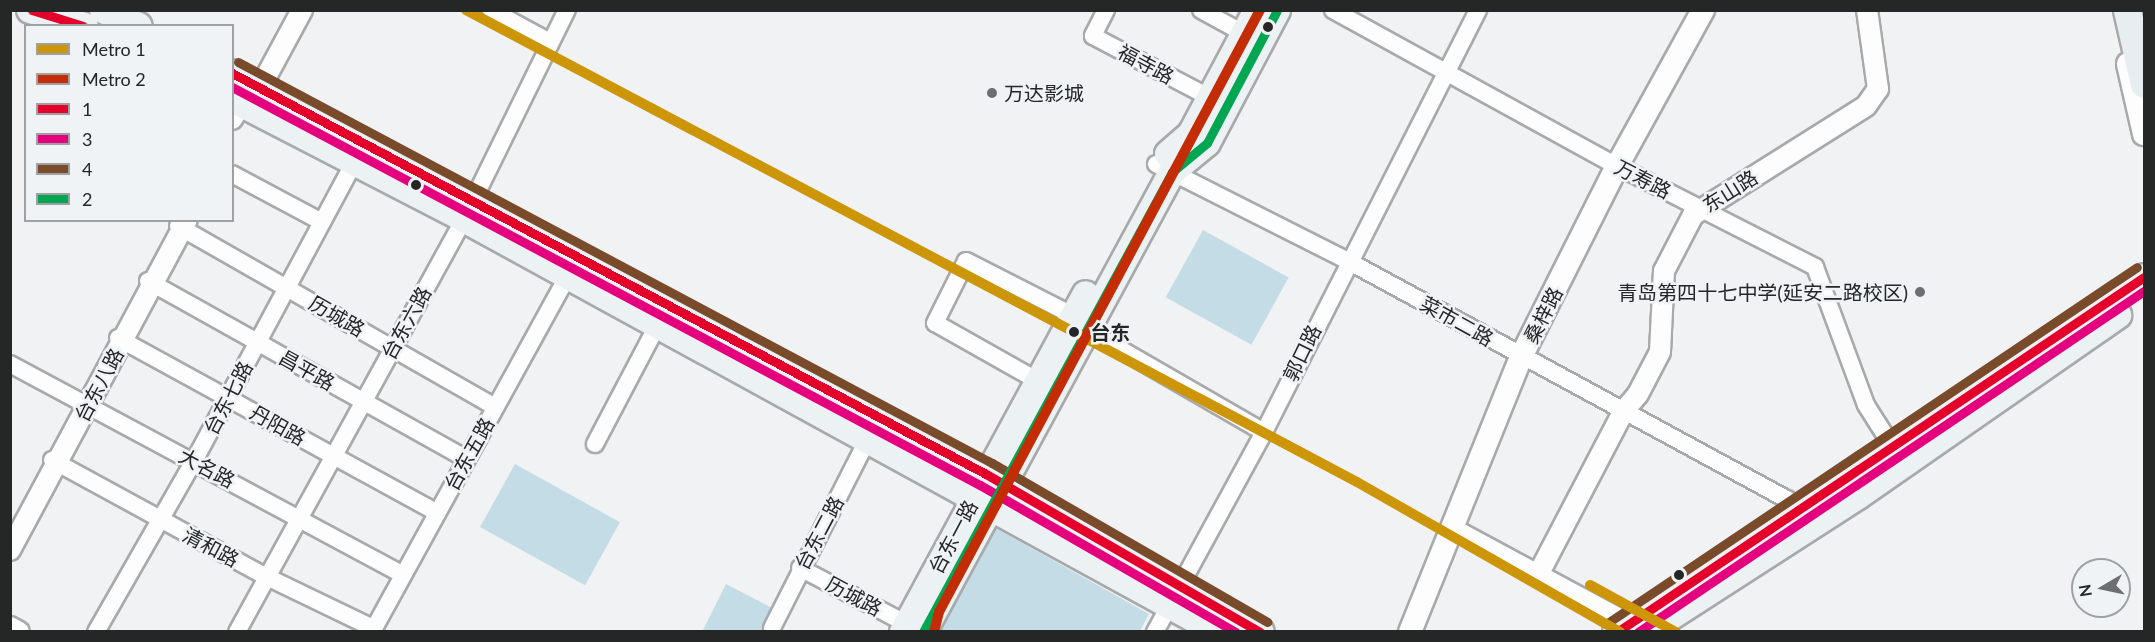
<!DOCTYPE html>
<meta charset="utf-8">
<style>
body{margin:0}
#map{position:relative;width:2155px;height:642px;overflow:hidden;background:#f0f2f4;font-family:Lato,"Noto Sans SC",sans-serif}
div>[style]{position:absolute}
.green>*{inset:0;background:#c4dce5;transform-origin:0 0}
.roads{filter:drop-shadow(2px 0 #a8a9aa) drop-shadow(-2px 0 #a8a9aa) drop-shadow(0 2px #a8a9aa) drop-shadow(0 -2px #a8a9aa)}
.minor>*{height:16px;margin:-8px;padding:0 8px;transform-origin:8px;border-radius:8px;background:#fdfdfd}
.tertiary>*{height:20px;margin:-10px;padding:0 10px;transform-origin:10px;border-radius:10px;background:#fdfdfd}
.secondary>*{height:22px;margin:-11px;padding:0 11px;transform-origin:11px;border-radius:11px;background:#fdfdfd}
.primary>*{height:26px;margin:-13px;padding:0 13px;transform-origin:13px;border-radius:13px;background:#ecf2f4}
.trunk>*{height:27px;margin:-13.5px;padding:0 13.5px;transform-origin:13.5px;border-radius:13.5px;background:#e6eef1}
.bus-1>*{height:9px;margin:-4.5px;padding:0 4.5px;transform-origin:4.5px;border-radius:4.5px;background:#e4002b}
.bus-2>*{height:9px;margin:-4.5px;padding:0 4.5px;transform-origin:4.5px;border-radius:4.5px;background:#e5007d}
.bus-3>*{height:9px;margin:-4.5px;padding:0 4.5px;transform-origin:4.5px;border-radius:4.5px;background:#7a4b2a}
.bus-4>*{height:9px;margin:-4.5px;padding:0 4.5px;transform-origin:4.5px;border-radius:4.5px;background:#00a651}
.metro-1>*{height:10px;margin:-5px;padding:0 5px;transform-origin:5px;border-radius:5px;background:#cd9508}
.metro-2>*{height:10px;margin:-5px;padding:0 5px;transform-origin:5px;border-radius:5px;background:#c42c05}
.dots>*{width:16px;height:16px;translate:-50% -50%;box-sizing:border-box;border:3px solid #eff3f5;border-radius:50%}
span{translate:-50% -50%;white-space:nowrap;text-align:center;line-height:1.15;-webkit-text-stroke:5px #eff3f5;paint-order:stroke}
.street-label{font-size:20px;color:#252727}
.poi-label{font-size:20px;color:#252727}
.left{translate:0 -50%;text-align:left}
.right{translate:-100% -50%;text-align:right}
.stop-label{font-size:20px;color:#252727;font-weight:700}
.frame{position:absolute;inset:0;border:12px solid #252727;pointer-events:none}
.legend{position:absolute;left:24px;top:24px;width:210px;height:198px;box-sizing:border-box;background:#eff3f5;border:2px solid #9ea1a3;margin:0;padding:8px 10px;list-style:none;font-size:18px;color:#252727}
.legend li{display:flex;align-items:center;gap:12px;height:30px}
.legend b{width:30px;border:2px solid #9ea1a3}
.north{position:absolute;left:2071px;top:558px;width:60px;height:60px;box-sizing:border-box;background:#eff3f5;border:2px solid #9ea1a3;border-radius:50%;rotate:261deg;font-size:16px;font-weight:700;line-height:24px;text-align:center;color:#252727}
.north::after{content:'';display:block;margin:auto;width:21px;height:27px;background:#6c6e6f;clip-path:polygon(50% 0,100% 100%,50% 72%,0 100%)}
</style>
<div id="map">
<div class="green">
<i style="left:1203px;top:230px;width:98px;height:77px;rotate:29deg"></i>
<i style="left:515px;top:464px;width:120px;height:72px;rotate:29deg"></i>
<i style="clip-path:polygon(990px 525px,1149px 614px,1140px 631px,931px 632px)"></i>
<i style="clip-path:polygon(726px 584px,774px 609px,762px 631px,702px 632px)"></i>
</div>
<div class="roads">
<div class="minor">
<i style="left:491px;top:10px;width:67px;rotate:28.5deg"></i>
<i style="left:1106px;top:10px;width:29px;rotate:117deg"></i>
<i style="left:1093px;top:36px;width:120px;rotate:27.8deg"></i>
<i style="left:1201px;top:10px;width:50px;rotate:28.6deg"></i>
<i style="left:1333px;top:10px;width:324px;rotate:28.8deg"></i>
<i style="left:1617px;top:166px;width:222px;rotate:27deg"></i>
<i style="left:1815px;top:267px;width:147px;rotate:69.7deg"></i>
<i style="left:1866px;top:405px;width:49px;rotate:57.6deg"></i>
<i style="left:1156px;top:164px;width:215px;rotate:26.8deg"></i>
<i style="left:1348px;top:261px;width:499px;rotate:28.5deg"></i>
<i style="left:1787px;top:499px;width:23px;rotate:56deg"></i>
<i style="left:232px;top:174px;width:102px;rotate:28.1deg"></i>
<i style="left:178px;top:226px;width:365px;rotate:29.7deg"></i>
<i style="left:148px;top:281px;width:364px;rotate:29.2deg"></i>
<i style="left:1087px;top:330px;width:204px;rotate:30deg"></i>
<i style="left:118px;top:338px;width:364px;rotate:28.7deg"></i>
<i style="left:10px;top:364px;width:446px;rotate:28.2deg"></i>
<i style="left:1038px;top:381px;width:118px;rotate:-150.6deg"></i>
<i style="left:935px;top:323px;width:69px;rotate:-63.4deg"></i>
<i style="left:966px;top:261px;width:121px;rotate:27deg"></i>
<i style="left:595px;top:444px;width:133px;rotate:-62.3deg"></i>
<i style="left:52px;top:460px;width:245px;rotate:28.6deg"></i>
<i style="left:267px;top:577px;width:118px;rotate:25.7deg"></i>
<i style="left:1451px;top:526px;width:211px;rotate:28.3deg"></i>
<i style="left:800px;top:568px;width:121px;rotate:27.6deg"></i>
<i style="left:772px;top:628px;width:212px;rotate:-63.1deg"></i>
<i style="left:96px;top:632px;width:197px;rotate:-60.2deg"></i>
<i style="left:194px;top:461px;width:340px;rotate:-61.8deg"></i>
<i style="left:237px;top:632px;width:471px;rotate:-61.2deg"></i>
<i style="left:464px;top:219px;width:233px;rotate:-63.8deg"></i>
<i style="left:372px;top:632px;width:405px;rotate:-61.2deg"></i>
<i style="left:1155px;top:632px;width:228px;rotate:-61.4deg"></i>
<i style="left:1264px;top:432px;width:473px;rotate:-63.1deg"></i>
</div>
<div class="tertiary">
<i style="left:232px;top:119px;width:17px;rotate:-59deg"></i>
<i style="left:241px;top:104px;width:25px;rotate:-40deg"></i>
<i style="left:260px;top:88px;width:89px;rotate:-61.7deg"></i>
<i style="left:10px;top:550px;width:374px;rotate:-61.8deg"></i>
<i style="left:1539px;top:573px;width:182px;rotate:-62.4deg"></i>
<i style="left:1623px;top:412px;width:23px;rotate:-50deg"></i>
<i style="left:1638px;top:394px;width:47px;rotate:-62.4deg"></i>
<i style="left:1660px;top:352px;width:81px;rotate:-87.2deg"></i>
<i style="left:1664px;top:271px;width:63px;rotate:-62.6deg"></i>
<i style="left:1693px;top:215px;width:204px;rotate:-32.2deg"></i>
<i style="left:1866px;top:106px;width:21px;rotate:-55deg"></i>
<i style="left:1878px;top:89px;width:80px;rotate:-97.9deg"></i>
<i style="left:10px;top:627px;width:10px;rotate:29deg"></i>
</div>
<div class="secondary">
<i style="left:2128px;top:64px;width:72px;rotate:77.1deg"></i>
<i style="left:1410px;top:632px;width:297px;rotate:-68deg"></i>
<i style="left:1521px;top:357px;width:214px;rotate:-63.3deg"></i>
<i style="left:1617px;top:166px;width:178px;rotate:-61.1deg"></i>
</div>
<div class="primary">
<i style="left:30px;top:10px;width:57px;rotate:16.2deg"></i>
<i style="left:103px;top:10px;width:39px;rotate:24deg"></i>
<i style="left:232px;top:73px;width:854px;rotate:28.01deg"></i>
<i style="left:986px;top:474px;width:317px;rotate:29.9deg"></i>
<i style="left:232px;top:99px;width:261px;rotate:27.3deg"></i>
<i style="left:464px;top:219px;width:860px;rotate:28.71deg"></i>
<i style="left:1168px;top:154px;width:30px;rotate:-41deg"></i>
<i style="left:1191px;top:134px;width:140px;rotate:-62deg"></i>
<i style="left:903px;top:632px;width:384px;rotate:-61.6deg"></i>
<i style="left:923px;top:632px;width:523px;rotate:-61.57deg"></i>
<i style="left:1172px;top:172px;width:45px;rotate:-39.6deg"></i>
<i style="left:1207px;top:143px;width:150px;rotate:-62.2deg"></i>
<i style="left:1616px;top:632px;width:636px;rotate:-33.91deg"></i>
<i style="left:1647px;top:632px;width:251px;rotate:-32.8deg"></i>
<i style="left:1858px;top:496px;width:317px;rotate:-34.8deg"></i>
</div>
<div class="trunk">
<i style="left:2127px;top:10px;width:76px;rotate:77.1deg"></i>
</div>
</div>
<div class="bus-1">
<i style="left:32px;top:10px;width:53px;rotate:17.4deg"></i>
<i style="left:232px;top:73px;width:854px;rotate:28.01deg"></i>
<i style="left:986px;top:474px;width:316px;rotate:30deg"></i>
<i style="left:1617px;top:632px;width:635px;rotate:-33.97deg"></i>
</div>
<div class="bus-2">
<i style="left:232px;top:87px;width:847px;rotate:28.02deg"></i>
<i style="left:980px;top:485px;width:295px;rotate:29.9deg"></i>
<i style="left:1638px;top:632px;width:610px;rotate:-33.98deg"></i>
</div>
<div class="bus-3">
<i style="left:238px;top:62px;width:854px;rotate:28.01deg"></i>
<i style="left:992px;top:463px;width:318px;rotate:30deg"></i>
<i style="left:1609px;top:622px;width:636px;rotate:-33.91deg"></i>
</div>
<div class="bus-4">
<i style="left:923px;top:632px;width:523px;rotate:-61.57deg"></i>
<i style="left:1172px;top:172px;width:45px;rotate:-39.6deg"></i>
<i style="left:1207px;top:143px;width:150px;rotate:-62.2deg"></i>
</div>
<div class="metro-1">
<i style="left:466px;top:10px;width:1008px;rotate:27.91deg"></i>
<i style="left:1357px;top:482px;width:303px;rotate:29.7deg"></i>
<i style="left:1590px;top:585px;width:98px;rotate:28.7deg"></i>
</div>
<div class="metro-2">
<i style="left:934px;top:632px;width:21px;rotate:-76deg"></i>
<i style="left:939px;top:612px;width:682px;rotate:-61.93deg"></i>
</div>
<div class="dots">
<i style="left:1268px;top:27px;background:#252727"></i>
<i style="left:992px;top:93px;background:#6c6e6f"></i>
<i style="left:416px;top:185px;background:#252727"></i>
<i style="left:1920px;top:292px;background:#6c6e6f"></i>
<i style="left:1074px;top:332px;background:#252727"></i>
<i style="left:1679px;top:575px;background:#252727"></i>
</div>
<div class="street-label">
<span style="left:1146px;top:64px;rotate:28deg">福寺路</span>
<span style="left:1643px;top:179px;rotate:27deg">万寿路</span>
<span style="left:1730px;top:191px;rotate:-32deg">东山路</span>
<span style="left:1543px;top:315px;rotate:-63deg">桑梓路</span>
<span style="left:337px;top:316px;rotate:30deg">历城路</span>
<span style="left:1457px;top:321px;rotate:29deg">菜市二路</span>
<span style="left:406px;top:323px;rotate:-61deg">台东六路</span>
<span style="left:1302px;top:353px;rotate:-64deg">郭口路</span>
<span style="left:307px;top:370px;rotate:29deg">昌平路</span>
<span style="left:99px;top:385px;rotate:-62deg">台东八路</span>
<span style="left:228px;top:398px;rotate:-62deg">台东七路</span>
<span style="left:278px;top:425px;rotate:29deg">丹阳路</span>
<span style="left:469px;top:454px;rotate:-61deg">台东五路</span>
<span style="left:207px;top:468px;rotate:28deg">大名路</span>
<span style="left:819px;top:533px;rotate:-62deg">台东二路</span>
<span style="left:953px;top:537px;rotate:-62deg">台东一路</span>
<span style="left:211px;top:547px;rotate:28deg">清和路</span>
<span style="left:854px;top:596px;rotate:28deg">历城路</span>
</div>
<div class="poi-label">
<span class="left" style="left:1004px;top:93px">万达影城</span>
<span class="right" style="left:1908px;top:292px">青岛第四十七中学(延安二路校区)</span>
</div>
<div class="stop-label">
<span class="left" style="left:1090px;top:332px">台东</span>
</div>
<div class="frame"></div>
<ul class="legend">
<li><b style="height:8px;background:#cd9508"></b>Metro 1</li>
<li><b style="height:8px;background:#c42c05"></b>Metro 2</li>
<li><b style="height:8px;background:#e4002b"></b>1</li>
<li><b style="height:8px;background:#e5007d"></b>3</li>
<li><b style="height:8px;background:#7a4b2a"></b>4</li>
<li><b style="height:8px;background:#00a651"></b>2</li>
</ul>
<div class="north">N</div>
</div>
